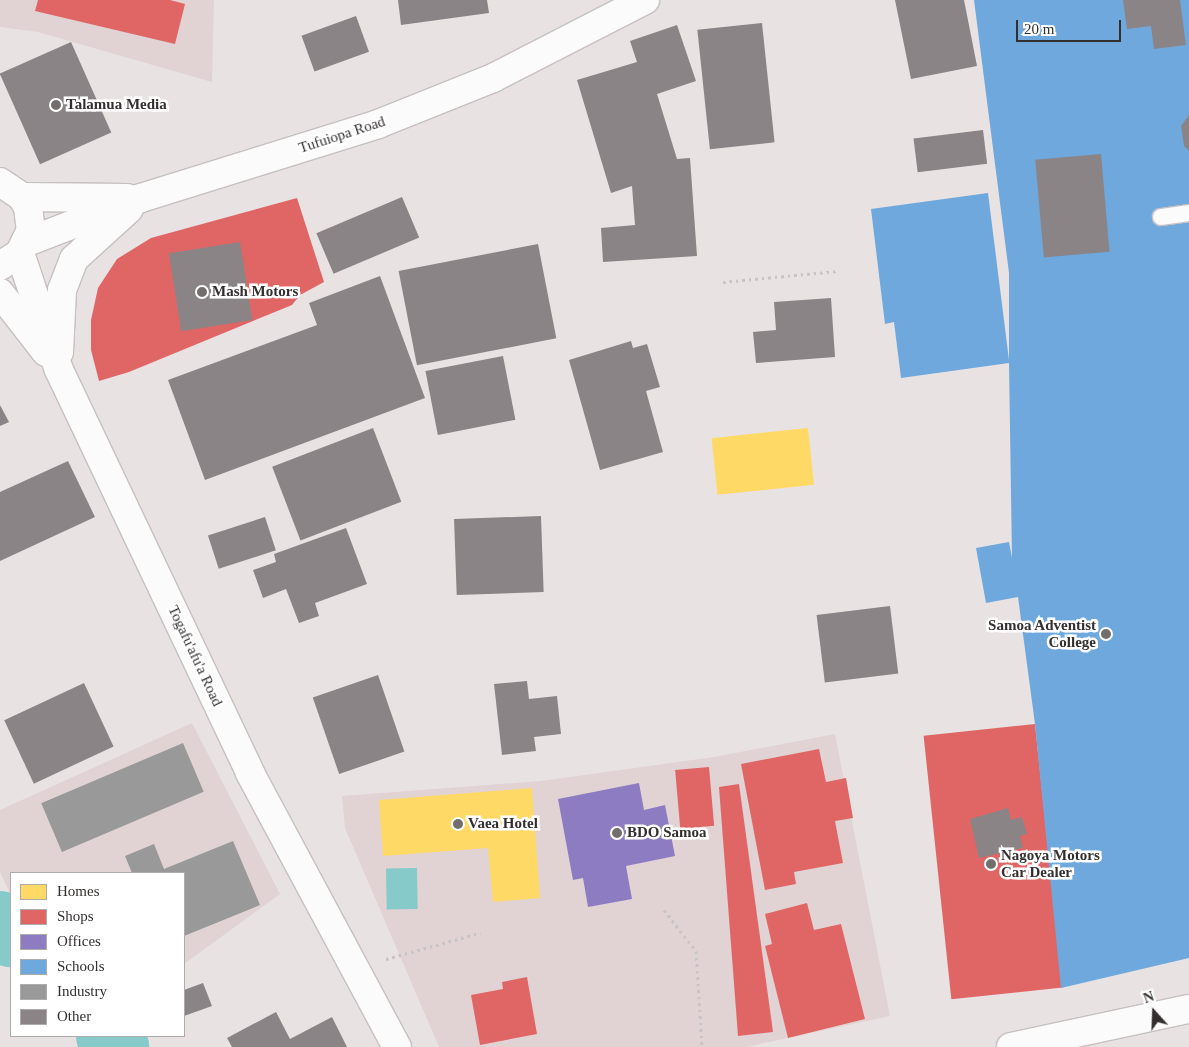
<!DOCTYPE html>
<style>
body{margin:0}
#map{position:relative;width:1189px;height:1047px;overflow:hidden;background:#e9e2e3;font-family:"Times New Roman",serif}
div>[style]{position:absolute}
.built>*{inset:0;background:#e1d2d4}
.water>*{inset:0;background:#86caca;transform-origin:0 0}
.homes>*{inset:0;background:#ffd966;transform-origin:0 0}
.shops>*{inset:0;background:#e06666;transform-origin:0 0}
.offices>*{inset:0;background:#8e7cc3}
.schools>*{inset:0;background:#6fa8dc}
.industry>*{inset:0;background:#999;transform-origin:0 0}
.river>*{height:62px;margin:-31px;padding:0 31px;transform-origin:31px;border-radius:31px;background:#86caca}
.building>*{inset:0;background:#8a8486;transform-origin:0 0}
.path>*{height:3px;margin-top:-1.5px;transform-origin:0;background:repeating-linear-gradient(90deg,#c7c4c4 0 2.5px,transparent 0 6.5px)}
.roads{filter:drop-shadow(1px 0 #c6c0c1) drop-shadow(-1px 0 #c6c0c1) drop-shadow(0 1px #c6c0c1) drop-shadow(0 -1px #c6c0c1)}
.service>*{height:16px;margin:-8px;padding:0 8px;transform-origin:8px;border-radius:8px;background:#fcfbfb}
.secondary>*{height:28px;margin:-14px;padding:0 14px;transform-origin:14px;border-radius:14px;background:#fcfbfb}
.primary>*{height:28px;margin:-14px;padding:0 14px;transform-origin:14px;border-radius:14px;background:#fcfbfb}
.dots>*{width:14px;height:14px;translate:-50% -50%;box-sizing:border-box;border:2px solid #fff;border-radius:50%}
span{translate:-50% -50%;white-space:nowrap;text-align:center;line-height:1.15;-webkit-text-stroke:5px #fff;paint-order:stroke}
.poi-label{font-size:15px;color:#332f2f;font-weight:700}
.left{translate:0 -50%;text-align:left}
.right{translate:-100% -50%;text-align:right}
.street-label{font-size:15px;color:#332f2f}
.legend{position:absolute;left:10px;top:872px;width:175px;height:165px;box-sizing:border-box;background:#fff;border:1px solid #adacac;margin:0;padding:6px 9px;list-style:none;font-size:15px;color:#332f2f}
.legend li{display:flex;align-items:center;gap:10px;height:25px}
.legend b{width:25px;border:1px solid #adacac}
.north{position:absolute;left:1129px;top:987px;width:50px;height:50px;-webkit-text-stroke:4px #fff;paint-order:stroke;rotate:340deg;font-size:14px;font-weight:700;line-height:20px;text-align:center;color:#332f2f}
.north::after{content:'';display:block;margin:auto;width:18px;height:22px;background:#332f2f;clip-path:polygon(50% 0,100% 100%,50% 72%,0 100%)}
.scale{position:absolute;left:1016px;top:20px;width:105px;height:22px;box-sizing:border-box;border:2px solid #332f2f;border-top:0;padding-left:6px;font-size:15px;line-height:18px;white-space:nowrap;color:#332f2f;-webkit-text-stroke:4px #fff;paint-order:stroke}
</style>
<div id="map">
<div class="built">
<i style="clip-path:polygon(0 0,214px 0,212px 82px,38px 32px,0 27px)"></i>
<i style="clip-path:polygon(192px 723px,280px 894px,184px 964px,184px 873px,11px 873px,11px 896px,0 872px,0 810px)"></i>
<i style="clip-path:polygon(835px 734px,890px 1016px,746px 1047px,439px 1047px,345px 828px,342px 796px,541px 781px,714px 757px)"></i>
</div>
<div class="water">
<i style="left:417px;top:868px;width:41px;height:31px;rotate:89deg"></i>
</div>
<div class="homes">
<i style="left:808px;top:428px;width:57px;height:97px;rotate:84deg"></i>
<i style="clip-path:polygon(532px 788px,540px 898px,493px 902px,488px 848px,383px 856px,379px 800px)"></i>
</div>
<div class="shops">
<i style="clip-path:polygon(38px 0,170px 0,185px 4px,175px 44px,35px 11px)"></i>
<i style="clip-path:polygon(297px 198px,324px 282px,300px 295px,292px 305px,129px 372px,99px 381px,91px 350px,91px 320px,98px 288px,117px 259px,151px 238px)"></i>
<i style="left:1035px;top:724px;width:265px;height:112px;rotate:84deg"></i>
<i style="clip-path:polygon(819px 749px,826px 782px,846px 778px,853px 818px,835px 821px,843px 863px,794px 872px,796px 884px,765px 890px,741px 764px)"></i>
<i style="left:709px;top:767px;width:59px;height:34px;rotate:85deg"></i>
<i style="clip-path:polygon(739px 784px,773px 1032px,738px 1036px,719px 787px)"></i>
<i style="clip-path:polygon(807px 903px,814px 930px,841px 924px,865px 1019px,788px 1038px,765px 946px,772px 944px,765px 914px)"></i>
<i style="clip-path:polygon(527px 977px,537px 1034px,480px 1045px,471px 995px,503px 989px,502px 982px)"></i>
</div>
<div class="offices">
<i style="clip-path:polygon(639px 783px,644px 810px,665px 805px,675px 856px,626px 866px,632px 899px,588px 907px,583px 878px,573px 880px,558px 799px)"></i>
</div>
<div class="schools">
<i style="clip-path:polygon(974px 0,1189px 0,1189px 958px,1061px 988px,1035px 724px,1018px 597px,986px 603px,976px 548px,1009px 542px,1012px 558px,1009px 363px,901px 378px,894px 322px,885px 324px,871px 209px,988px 193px,1009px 360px,1009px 273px)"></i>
</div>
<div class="industry">
<i style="left:183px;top:743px;width:53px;height:154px;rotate:67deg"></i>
<i style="clip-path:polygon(233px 841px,260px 905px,184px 936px,184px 873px,132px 873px,125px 856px,154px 844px,164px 869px)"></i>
</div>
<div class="river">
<i style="left:0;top:922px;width:18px;rotate:52deg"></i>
<i style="left:107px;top:1036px;width:16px;rotate:45deg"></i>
</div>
<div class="building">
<i style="clip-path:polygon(398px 0,487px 0,489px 13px,401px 25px)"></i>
<i style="clip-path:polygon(895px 0,964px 0,977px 66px,911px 79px)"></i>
<i style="clip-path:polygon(1123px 0,1180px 0,1186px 45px,1154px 49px,1151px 26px,1127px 29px)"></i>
<i style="left:356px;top:16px;width:38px;height:58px;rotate:70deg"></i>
<i style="left:762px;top:23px;width:120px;height:65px;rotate:84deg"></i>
<i style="clip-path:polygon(677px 25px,696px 81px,657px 94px,677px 159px,690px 158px,697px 256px,603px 262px,601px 228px,635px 225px,632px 186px,611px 193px,577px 80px,637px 62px,630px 41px)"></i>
<i style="left:71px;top:42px;width:99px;height:78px;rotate:66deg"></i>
<i style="clip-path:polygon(1189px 115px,1189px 151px,1184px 146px,1181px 126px)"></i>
<i style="left:983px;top:130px;width:34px;height:70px;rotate:83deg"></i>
<i style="left:1101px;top:154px;width:98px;height:66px;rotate:85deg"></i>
<i style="left:402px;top:197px;width:44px;height:93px;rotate:67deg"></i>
<i style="left:240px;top:242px;width:79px;height:72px;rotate:81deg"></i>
<i style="left:538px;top:244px;width:96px;height:142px;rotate:79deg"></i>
<i style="clip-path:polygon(380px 276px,425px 398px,205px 480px,168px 380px,317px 325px,309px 303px)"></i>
<i style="clip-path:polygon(831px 298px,835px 357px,756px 363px,753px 332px,776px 330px,774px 302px)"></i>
<i style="clip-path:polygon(631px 341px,633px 348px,647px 344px,660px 387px,646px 391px,663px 452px,600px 470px,569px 360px)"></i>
<i style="left:503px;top:356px;width:65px;height:79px;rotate:79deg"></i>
<i style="clip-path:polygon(0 405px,9px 422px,0 426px)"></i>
<i style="left:373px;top:428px;width:79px;height:108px;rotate:69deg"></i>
<i style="clip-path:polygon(68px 461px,95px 517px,0 561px,0 492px)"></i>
<i style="left:541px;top:516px;width:76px;height:87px;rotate:88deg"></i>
<i style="left:265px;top:517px;width:35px;height:60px;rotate:72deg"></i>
<i style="clip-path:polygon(346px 528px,367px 584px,315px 603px,319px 616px,299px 623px,286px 589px,263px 598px,253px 570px,276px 562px,274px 554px)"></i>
<i style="left:890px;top:606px;width:68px;height:74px;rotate:83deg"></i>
<i style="left:378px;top:675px;width:81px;height:69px;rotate:71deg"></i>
<i style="clip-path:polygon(527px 681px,529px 699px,557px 696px,561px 734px,534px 737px,536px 751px,502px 755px,494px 684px)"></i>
<i style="left:84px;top:683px;width:70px;height:88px;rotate:65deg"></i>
<i style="clip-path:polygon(1008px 808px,1011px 820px,1022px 817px,1027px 834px,1020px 836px,1023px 848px,979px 858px,970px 819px)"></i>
<i style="clip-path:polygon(203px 983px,212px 1006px,184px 1016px,184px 990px)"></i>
<i style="clip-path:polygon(276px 1012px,290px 1039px,332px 1017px,347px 1047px,232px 1047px,227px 1038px)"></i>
</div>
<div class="path">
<i style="left:723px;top:282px;width:115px;rotate:-5.5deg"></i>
<i style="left:664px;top:910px;width:52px;rotate:52deg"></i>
<i style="left:696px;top:951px;width:96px;rotate:86.4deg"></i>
<i style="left:386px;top:959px;width:98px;rotate:-15.5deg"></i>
</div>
<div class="roads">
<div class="service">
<i style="left:1161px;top:217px;width:28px;rotate:-8deg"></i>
</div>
<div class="secondary">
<i style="left:0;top:182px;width:27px;rotate:34deg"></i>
<i style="left:22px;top:197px;width:12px;rotate:59deg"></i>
<i style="left:28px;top:207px;width:23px;rotate:83deg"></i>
<i style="left:31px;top:230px;width:25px;rotate:116deg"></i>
<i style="left:20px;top:253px;width:24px;rotate:147deg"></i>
<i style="left:22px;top:197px;width:105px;rotate:0.5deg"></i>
<i style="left:27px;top:242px;width:122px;rotate:-21.1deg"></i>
<i style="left:141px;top:198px;width:248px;rotate:-17.3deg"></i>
<i style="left:378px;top:124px;width:124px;rotate:-21.8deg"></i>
<i style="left:493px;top:78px;width:171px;rotate:-27.2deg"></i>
<i style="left:20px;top:253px;width:123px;rotate:71.6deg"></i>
<i style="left:59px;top:370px;width:446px;rotate:64.6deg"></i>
<i style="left:250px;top:773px;width:311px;rotate:61.8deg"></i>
<i style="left:0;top:293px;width:75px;rotate:52.1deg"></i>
<i style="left:59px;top:352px;width:62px;rotate:-87.2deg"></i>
<i style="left:62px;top:290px;width:33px;rotate:-69deg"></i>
<i style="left:74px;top:259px;width:74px;rotate:-42.3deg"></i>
</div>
<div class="primary">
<i style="left:1011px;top:1047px;width:182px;rotate:-12.1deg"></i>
</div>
</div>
<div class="dots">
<i style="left:56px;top:105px;background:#736e6e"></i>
<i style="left:202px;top:292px;background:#736e6e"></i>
<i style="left:1106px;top:634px;background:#736e6e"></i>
<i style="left:458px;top:824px;background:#736e6e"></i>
<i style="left:617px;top:833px;background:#736e6e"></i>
<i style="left:991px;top:864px;background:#736e6e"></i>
</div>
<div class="poi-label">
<span class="left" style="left:66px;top:105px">Talamua Media</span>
<span class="left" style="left:212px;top:292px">Mash Motors</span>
<span class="right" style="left:1096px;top:634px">Samoa Adventist<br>College</span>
<span class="left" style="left:468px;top:824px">Vaea Hotel</span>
<span class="left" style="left:627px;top:833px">BDO Samoa</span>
<span class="left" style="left:1001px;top:864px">Nagoya Motors<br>Car Dealer</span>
</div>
<div class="street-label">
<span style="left:342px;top:135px;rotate:-18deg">Tufuiopa Road</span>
<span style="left:195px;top:656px;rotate:65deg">Togafu'afu'a Road</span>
</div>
<ul class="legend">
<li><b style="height:14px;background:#ffd966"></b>Homes</li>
<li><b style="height:14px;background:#e06666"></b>Shops</li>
<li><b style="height:14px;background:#8e7cc3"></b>Offices</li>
<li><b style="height:14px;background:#6fa8dc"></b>Schools</li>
<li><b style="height:14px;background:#999"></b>Industry</li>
<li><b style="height:14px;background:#8a8486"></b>Other</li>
</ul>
<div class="north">N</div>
<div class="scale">20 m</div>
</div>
